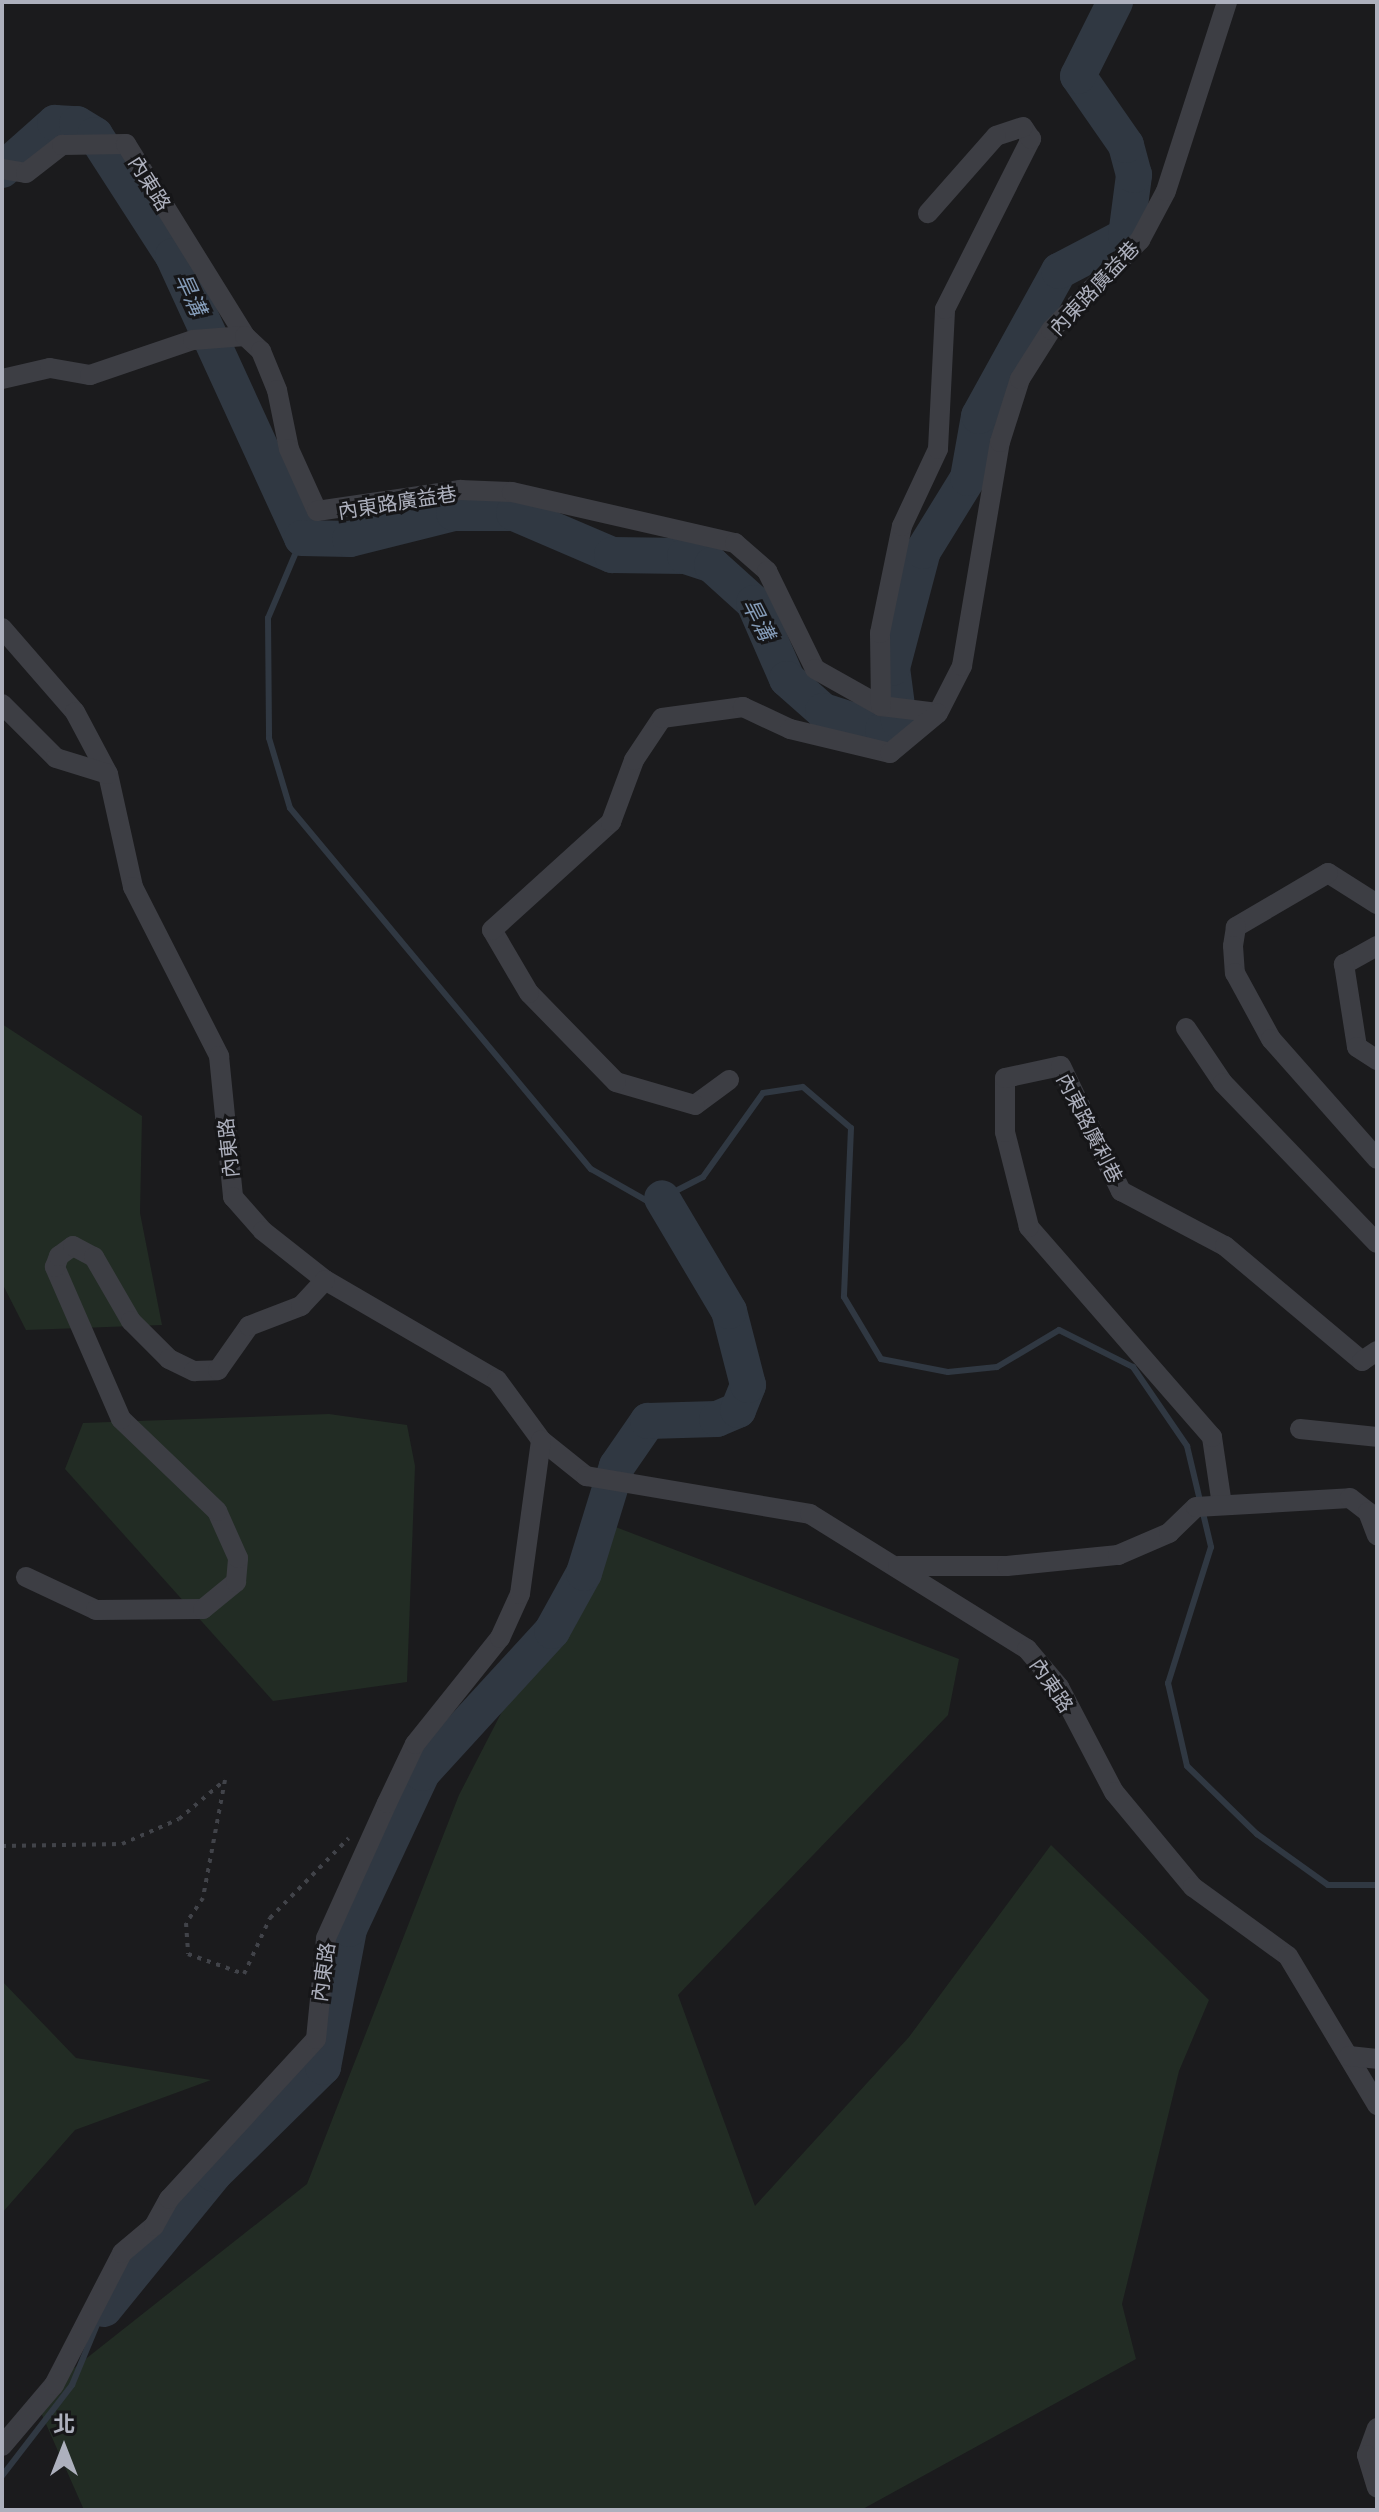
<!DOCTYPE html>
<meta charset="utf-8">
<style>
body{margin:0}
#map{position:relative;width:1379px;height:2512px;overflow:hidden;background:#1b1b1d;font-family:"IBM Plex Sans","Noto Sans TC",sans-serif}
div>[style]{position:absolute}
.green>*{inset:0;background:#222c24}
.stream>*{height:6px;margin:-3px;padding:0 3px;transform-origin:3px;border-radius:3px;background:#303842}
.river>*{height:36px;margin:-18px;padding:0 18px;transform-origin:18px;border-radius:18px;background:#303842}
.path>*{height:4px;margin-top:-2px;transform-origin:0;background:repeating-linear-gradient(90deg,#414349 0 4px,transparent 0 10px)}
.minor>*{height:20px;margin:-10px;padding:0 10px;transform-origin:10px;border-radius:10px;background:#3d3e44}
span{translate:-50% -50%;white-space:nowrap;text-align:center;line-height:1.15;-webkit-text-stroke:6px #161618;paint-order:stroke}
.street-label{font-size:20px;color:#adb0bd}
.water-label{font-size:22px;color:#849bb7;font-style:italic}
.frame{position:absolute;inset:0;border:4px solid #adb0bd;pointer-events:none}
.north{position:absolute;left:24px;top:2408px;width:80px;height:80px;-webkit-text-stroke:6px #161618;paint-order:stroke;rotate:0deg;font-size:22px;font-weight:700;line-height:32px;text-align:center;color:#adb0bd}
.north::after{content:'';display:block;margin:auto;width:28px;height:36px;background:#adb0bd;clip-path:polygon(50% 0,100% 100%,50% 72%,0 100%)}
</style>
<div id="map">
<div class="green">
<i style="clip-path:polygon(2px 1024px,142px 1116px,140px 1213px,162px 1325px,26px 1330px,2px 1283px)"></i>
<i style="clip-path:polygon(329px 1414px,407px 1425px,415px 1466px,407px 1682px,273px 1701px,65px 1469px,83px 1423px)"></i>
<i style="clip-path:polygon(600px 1521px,959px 1659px,948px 1715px,678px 1995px,755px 2206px,909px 2037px,1051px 1845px,1209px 2000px,1179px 2071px,1122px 2304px,1136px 2359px,861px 2510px,84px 2510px,35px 2399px,307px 2184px,459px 1795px)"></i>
<i style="clip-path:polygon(2px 1981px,76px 2058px,211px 2080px,75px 2130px,2px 2213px)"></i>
</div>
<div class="stream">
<i style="left:302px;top:538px;width:87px;rotate:113deg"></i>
<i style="left:268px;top:618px;width:120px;rotate:89.5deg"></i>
<i style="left:269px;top:738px;width:73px;rotate:73.3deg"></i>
<i style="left:290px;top:808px;width:470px;rotate:50.2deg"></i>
<i style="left:591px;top:1169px;width:64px;rotate:29.7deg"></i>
<i style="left:647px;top:1201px;width:15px;rotate:-11deg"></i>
<i style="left:662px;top:1198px;width:46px;rotate:-27.1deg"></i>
<i style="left:703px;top:1177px;width:103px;rotate:-54.5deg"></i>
<i style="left:763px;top:1093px;width:40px;rotate:-8.5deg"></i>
<i style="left:803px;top:1087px;width:63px;rotate:40.5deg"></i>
<i style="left:851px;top:1128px;width:169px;rotate:92.4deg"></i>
<i style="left:844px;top:1297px;width:72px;rotate:59.2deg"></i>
<i style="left:881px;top:1359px;width:68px;rotate:11deg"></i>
<i style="left:948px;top:1372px;width:49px;rotate:-5.8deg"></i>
<i style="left:997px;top:1367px;width:72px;rotate:-30.8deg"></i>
<i style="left:1059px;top:1330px;width:83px;rotate:26.6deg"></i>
<i style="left:1133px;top:1367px;width:96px;rotate:55.6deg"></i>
<i style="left:1187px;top:1446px;width:104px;rotate:76.6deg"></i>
<i style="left:1211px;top:1547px;width:143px;rotate:107.5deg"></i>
<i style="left:1168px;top:1683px;width:85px;rotate:77.1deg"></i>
<i style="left:1187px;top:1766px;width:98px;rotate:44.2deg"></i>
<i style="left:1257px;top:1834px;width:87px;rotate:35.7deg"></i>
<i style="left:1328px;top:1885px;width:49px"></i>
<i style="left:2px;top:2476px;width:115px;rotate:-52.4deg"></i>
<i style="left:72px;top:2385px;width:81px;rotate:-67.5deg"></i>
</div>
<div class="river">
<i style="left:2px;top:170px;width:71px;rotate:-41.6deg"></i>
<i style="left:55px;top:123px;width:22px;rotate:3deg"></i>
<i style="left:77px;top:124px;width:21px;rotate:31deg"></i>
<i style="left:95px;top:135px;width:144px;rotate:57.2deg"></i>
<i style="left:173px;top:256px;width:310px;rotate:65.4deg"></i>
<i style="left:302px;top:538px;width:48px;rotate:1.2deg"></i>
<i style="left:350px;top:539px;width:107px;rotate:-14deg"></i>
<i style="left:454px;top:513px;width:60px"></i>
<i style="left:514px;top:513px;width:107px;rotate:23.2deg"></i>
<i style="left:612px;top:555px;width:73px;rotate:0.8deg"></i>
<i style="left:685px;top:556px;width:28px;rotate:18deg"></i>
<i style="left:712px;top:565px;width:57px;rotate:42.1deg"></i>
<i style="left:754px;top:603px;width:83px;rotate:66.5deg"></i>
<i style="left:787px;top:679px;width:48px;rotate:41.6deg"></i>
<i style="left:823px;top:711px;width:63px;rotate:17.6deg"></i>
<i style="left:883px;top:730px;width:18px;rotate:-29deg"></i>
<i style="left:899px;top:721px;width:53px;rotate:-97.5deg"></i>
<i style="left:892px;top:668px;width:121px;rotate:-75.2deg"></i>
<i style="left:923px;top:551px;width:86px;rotate:-58.3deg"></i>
<i style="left:968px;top:478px;width:63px;rotate:-79.9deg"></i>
<i style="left:979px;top:416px;width:166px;rotate:-61.1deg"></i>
<i style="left:1059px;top:271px;width:76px;rotate:-27.6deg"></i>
<i style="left:1126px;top:236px;width:62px;rotate:-82.5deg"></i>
<i style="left:1134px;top:175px;width:31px;rotate:-105deg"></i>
<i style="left:1126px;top:145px;width:84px;rotate:-124.8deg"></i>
<i style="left:1078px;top:76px;width:83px;rotate:-63.4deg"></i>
<i style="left:104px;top:2309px;width:174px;rotate:-50.8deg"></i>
<i style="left:214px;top:2174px;width:153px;rotate:-44.5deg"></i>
<i style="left:323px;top:2067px;width:140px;rotate:-79.3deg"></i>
<i style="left:349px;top:1929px;width:172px;rotate:-64.9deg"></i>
<i style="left:422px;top:1773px;width:193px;rotate:-47.5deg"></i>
<i style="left:552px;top:1631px;width:66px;rotate:-61.1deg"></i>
<i style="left:584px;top:1573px;width:112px;rotate:-72.9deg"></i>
<i style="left:617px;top:1466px;width:55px;rotate:-55.4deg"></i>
<i style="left:648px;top:1421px;width:69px;rotate:-1.7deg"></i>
<i style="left:717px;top:1419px;width:23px;rotate:-23deg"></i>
<i style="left:738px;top:1410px;width:27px;rotate:-68deg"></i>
<i style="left:748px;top:1385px;width:76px;rotate:-104.4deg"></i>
<i style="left:729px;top:1311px;width:131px;rotate:-120.7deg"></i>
</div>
<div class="path">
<i style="left:2px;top:1846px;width:120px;rotate:-1deg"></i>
<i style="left:122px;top:1844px;width:62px;rotate:-23.7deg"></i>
<i style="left:179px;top:1819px;width:60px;rotate:-40.3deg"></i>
<i style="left:225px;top:1780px;width:120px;rotate:100.6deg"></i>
<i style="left:203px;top:1898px;width:30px;rotate:124deg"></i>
<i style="left:186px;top:1923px;width:31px;rotate:86deg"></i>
<i style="left:188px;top:1954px;width:59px;rotate:19.7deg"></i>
<i style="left:244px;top:1974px;width:62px;rotate:-65.1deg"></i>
<i style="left:270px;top:1918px;width:112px;rotate:-45.4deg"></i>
</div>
<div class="minor">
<i style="left:2px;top:169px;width:24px;rotate:9deg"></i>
<i style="left:26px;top:173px;width:46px;rotate:-37.9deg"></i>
<i style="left:62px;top:145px;width:64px;rotate:-0.9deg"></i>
<i style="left:126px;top:144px;width:226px;rotate:58.2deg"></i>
<i style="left:2px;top:379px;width:49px;rotate:-12.9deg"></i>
<i style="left:50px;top:368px;width:41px;rotate:9.9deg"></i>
<i style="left:90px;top:375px;width:109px;rotate:-18.8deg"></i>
<i style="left:193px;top:340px;width:52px;rotate:-4.4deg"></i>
<i style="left:245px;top:336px;width:22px;rotate:43deg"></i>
<i style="left:261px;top:351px;width:42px;rotate:67.7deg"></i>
<i style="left:277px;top:390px;width:60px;rotate:78.5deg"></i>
<i style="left:289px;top:449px;width:68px;rotate:65.7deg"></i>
<i style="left:317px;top:511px;width:145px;rotate:-8.4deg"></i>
<i style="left:460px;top:490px;width:52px;rotate:2.2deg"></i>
<i style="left:512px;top:492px;width:229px;rotate:12.9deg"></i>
<i style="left:735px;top:543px;width:43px;rotate:41.2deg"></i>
<i style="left:767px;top:571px;width:109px;rotate:63.9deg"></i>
<i style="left:815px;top:669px;width:76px;rotate:29.3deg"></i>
<i style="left:881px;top:706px;width:57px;rotate:7deg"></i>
<i style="left:938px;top:713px;width:53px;rotate:-62.9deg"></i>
<i style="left:962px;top:666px;width:227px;rotate:-80.4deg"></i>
<i style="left:1000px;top:442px;width:66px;rotate:-72.4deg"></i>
<i style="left:1020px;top:379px;width:58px;rotate:-57.7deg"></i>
<i style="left:1051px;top:330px;width:127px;rotate:-45.3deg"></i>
<i style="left:1140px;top:240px;width:55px;rotate:-62deg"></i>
<i style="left:1166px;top:191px;width:199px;rotate:-72.1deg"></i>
<i style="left:2px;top:628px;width:111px;rotate:49deg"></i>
<i style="left:75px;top:712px;width:70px;rotate:62deg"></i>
<i style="left:108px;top:774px;width:116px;rotate:77.5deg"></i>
<i style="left:133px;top:887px;width:190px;rotate:63deg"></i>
<i style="left:219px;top:1056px;width:142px;rotate:84.3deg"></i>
<i style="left:233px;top:1197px;width:45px;rotate:48.6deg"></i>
<i style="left:263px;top:1231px;width:79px;rotate:38.3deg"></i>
<i style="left:325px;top:1280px;width:199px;rotate:30.2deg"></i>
<i style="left:497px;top:1380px;width:74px;rotate:53.7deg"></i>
<i style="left:541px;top:1440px;width:58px;rotate:38.7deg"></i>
<i style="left:586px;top:1476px;width:227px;rotate:9.6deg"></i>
<i style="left:810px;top:1514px;width:256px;rotate:31.9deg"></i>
<i style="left:1027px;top:1649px;width:50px;rotate:49.9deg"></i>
<i style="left:1059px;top:1687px;width:119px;rotate:62.4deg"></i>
<i style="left:1114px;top:1792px;width:124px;rotate:50.3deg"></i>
<i style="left:1193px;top:1887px;width:117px;rotate:36deg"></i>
<i style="left:1288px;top:1956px;width:174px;rotate:59.1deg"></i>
<i style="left:2px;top:704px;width:76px;rotate:45deg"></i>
<i style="left:56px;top:758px;width:54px;rotate:17.1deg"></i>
<i style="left:881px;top:706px;width:73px;rotate:-90.8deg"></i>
<i style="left:880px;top:633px;width:109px;rotate:-78.4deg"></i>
<i style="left:902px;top:526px;width:85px;rotate:-64.9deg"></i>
<i style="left:938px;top:449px;width:140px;rotate:-87.1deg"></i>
<i style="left:945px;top:309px;width:191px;rotate:-63.2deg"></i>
<i style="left:1031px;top:139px;width:14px;rotate:-124deg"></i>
<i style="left:1023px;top:127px;width:28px;rotate:162deg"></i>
<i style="left:996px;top:136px;width:103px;rotate:131.4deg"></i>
<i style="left:1377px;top:904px;width:58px;rotate:-147.7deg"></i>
<i style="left:1328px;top:873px;width:107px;rotate:149.6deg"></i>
<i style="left:1236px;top:927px;width:19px;rotate:99deg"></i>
<i style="left:1233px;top:946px;width:27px;rotate:86deg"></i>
<i style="left:1235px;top:973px;width:75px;rotate:61.4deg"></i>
<i style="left:1271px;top:1039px;width:160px;rotate:48.5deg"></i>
<i style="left:1377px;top:946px;width:38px;rotate:151deg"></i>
<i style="left:1344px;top:964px;width:84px;rotate:81.1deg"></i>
<i style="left:1357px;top:1047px;width:24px;rotate:33deg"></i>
<i style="left:1186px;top:1028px;width:66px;rotate:56.1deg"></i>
<i style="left:1223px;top:1083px;width:222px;rotate:46.1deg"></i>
<i style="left:729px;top:1080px;width:42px;rotate:143.7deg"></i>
<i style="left:695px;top:1105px;width:82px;rotate:-163.8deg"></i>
<i style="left:616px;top:1082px;width:124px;rotate:-134.3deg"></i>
<i style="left:529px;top:993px;width:73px;rotate:-120.4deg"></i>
<i style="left:492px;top:930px;width:161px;rotate:-42.2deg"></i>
<i style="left:611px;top:822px;width:66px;rotate:-69.6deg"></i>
<i style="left:634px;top:760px;width:50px;rotate:-56.3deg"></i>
<i style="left:662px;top:718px;width:82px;rotate:-7.7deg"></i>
<i style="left:743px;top:707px;width:52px;rotate:25.1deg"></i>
<i style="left:790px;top:729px;width:103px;rotate:13.5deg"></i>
<i style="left:890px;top:753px;width:62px;rotate:-39.8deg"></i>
<i style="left:1300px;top:1429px;width:77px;rotate:5.9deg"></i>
<i style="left:1222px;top:1505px;width:69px;rotate:-98.4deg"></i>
<i style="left:1212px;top:1437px;width:279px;rotate:-131.1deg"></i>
<i style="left:1029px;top:1227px;width:98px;rotate:-104.2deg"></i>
<i style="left:1005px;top:1132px;width:54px;rotate:-90deg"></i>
<i style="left:1005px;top:1078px;width:57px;rotate:-12.1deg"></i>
<i style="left:1061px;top:1066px;width:139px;rotate:64.4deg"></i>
<i style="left:1121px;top:1191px;width:118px;rotate:27.9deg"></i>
<i style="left:1225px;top:1246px;width:179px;rotate:40deg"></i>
<i style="left:1362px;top:1361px;width:18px;rotate:-34deg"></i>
<i style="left:898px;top:1566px;width:109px"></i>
<i style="left:1007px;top:1566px;width:112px;rotate:-5.7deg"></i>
<i style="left:1118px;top:1555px;width:56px;rotate:-23.3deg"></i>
<i style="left:1169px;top:1533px;width:37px;rotate:-44deg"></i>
<i style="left:1196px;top:1507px;width:154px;rotate:-3.3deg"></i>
<i style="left:1350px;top:1498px;width:23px;rotate:38deg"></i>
<i style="left:1368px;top:1512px;width:25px;rotate:69deg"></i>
<i style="left:26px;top:1577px;width:77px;rotate:25.2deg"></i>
<i style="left:96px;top:1610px;width:107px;rotate:-0.5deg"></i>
<i style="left:203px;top:1609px;width:43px;rotate:-39.3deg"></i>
<i style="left:236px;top:1582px;width:24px;rotate:-85deg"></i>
<i style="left:238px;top:1558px;width:51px;rotate:-114.1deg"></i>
<i style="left:217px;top:1511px;width:133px;rotate:-136.2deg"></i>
<i style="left:121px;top:1419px;width:166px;rotate:-113.5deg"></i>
<i style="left:55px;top:1267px;width:12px;rotate:-70deg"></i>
<i style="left:59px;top:1256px;width:17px;rotate:-36deg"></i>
<i style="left:73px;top:1246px;width:24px;rotate:28deg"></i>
<i style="left:94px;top:1257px;width:74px;rotate:60deg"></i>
<i style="left:131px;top:1321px;width:54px;rotate:45deg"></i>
<i style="left:169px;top:1359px;width:28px;rotate:26deg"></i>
<i style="left:194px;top:1371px;width:24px;rotate:-2deg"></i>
<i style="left:218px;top:1370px;width:54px;rotate:-54.8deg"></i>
<i style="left:249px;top:1326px;width:56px;rotate:-21deg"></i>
<i style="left:301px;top:1306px;width:35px;rotate:-47deg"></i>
<i style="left:1349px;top:2056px;width:28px;rotate:6deg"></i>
<i style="left:1377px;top:2428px;width:29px;rotate:110deg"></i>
<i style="left:1367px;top:2455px;width:34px;rotate:73deg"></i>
<i style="left:2px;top:2446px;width:80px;rotate:-49.6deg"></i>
<i style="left:54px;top:2385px;width:148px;rotate:-62.7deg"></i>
<i style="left:122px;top:2253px;width:42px;rotate:-40.2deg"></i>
<i style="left:154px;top:2226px;width:31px;rotate:-61deg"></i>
<i style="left:169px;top:2199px;width:217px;rotate:-47.4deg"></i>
<i style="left:316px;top:2039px;width:101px;rotate:-84.3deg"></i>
<i style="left:326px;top:1938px;width:148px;rotate:-65.7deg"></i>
<i style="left:387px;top:1803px;width:65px;rotate:-64.6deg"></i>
<i style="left:415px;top:1744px;width:136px;rotate:-51.3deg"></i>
<i style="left:500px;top:1638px;width:48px;rotate:-65.6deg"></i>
<i style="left:520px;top:1594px;width:155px;rotate:-82.2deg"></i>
</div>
<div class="street-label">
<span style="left:150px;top:183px;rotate:58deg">內東路</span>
<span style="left:1094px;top:288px;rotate:-47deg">內東路廣益巷</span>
<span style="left:397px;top:502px;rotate:-9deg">內東路廣益巷</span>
<span style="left:1090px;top:1128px;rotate:63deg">內東路廣利巷</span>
<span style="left:228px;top:1148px;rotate:-96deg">內東路</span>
<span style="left:1052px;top:1685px;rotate:56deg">內東路</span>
<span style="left:323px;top:1972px;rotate:-82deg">內東路</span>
</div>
<div class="water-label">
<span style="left:191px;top:294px;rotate:65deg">旱溝</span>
<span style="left:759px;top:619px;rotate:63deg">旱溝</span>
</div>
<div class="frame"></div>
<div class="north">北</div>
</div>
